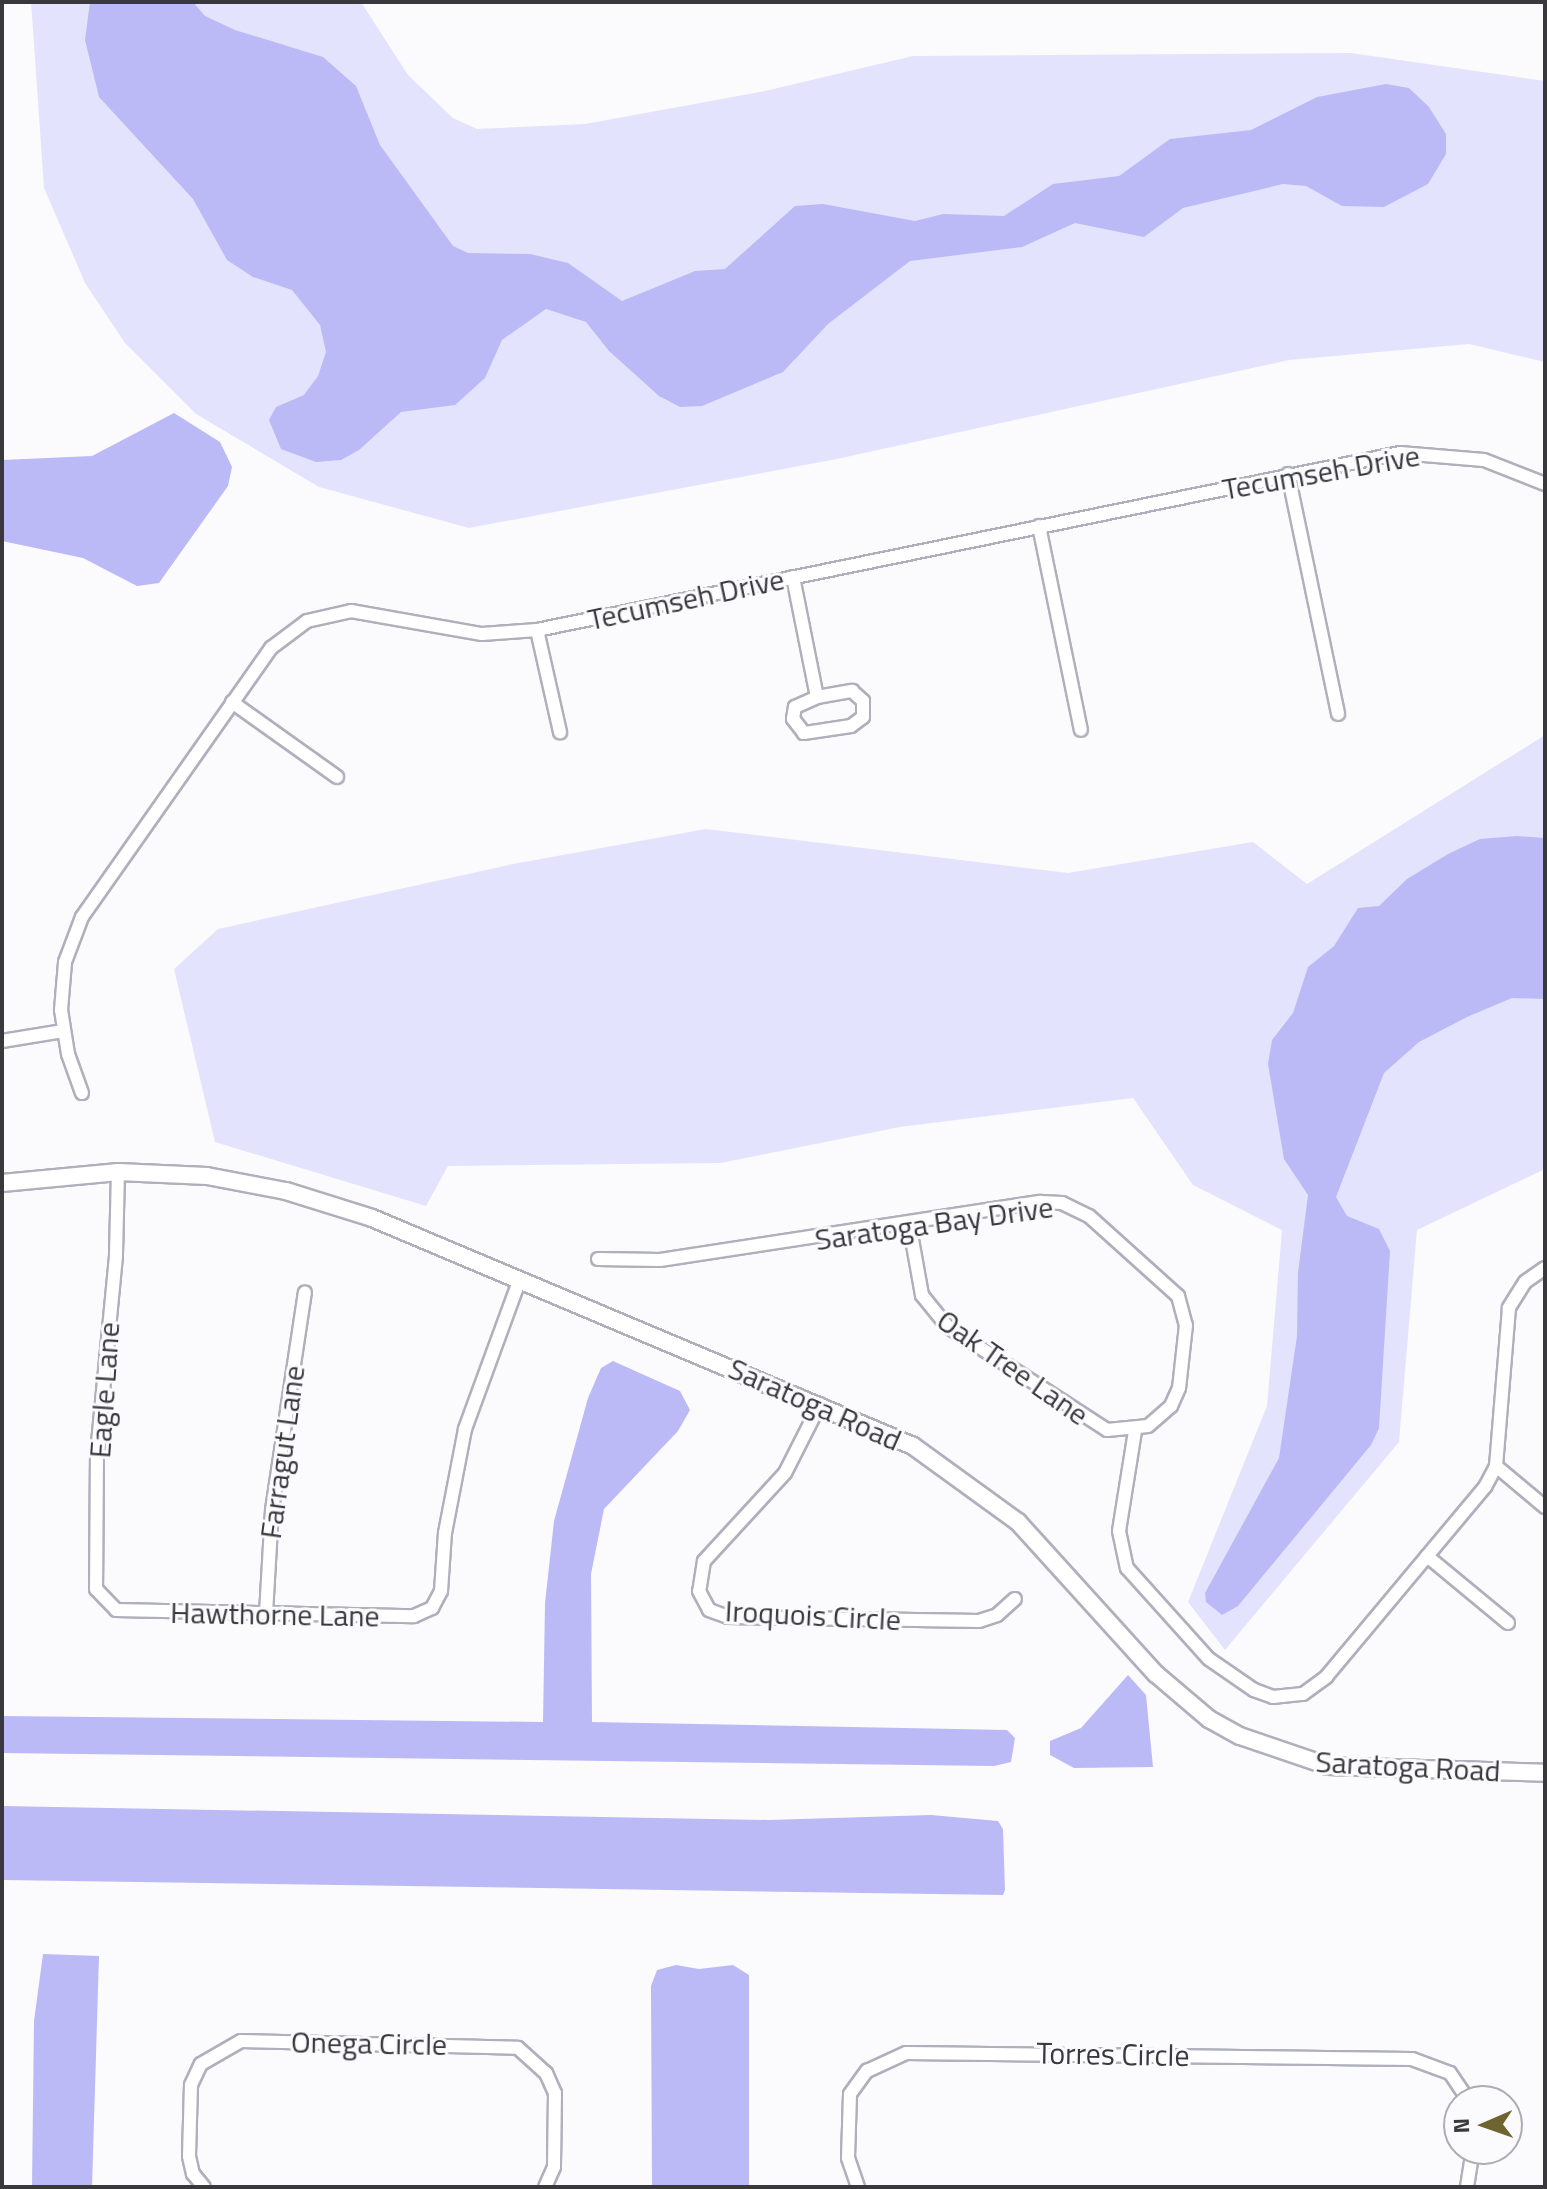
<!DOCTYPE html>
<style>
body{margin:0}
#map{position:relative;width:1547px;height:2189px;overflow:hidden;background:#fbfbfe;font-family:"Titillium Web",sans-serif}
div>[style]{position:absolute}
.green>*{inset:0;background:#e3e3fe}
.water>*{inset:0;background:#bbbaf6}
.roads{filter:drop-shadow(2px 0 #afb0bc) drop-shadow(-2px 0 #afb0bc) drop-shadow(0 2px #afb0bc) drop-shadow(0 -2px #afb0bc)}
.street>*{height:12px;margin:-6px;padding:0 6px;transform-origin:6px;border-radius:6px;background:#fff}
.secondary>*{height:16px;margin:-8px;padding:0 8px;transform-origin:8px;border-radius:8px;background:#fff}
span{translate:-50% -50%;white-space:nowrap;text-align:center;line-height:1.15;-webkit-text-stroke:6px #fbfbfe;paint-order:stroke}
.street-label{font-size:30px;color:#38383d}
.frame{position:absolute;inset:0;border:4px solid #38383d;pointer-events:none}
.north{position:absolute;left:1443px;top:2085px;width:80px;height:80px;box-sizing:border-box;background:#fbfbfe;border:2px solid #adadb1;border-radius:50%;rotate:268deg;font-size:22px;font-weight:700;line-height:32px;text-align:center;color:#38383d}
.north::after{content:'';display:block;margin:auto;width:28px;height:36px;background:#6e6431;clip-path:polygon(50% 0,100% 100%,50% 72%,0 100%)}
</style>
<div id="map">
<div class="green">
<i style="clip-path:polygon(31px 2px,361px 2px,408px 75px,453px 118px,477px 129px,585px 124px,765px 91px,913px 56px,1351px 53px,1545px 81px,1545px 362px,1469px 344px,1289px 360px,837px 459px,469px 528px,319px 487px,196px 414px,125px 343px,85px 283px,44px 188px)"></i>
<i style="clip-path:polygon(1545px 735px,1545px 1169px,1417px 1230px,1399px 1442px,1225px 1650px,1188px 1602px,1267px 1406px,1282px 1230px,1193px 1185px,1133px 1098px,900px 1127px,721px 1163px,448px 1166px,426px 1206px,215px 1142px,174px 969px,218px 929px,513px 864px,706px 829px,1068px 873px,1253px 842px,1307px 884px)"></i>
</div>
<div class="water">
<i style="clip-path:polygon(90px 2px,193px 2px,205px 16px,235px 30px,323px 57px,356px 86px,380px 145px,453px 246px,468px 253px,530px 254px,568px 263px,622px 301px,695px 271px,725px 269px,795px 206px,823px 204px,915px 221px,943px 214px,1004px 216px,1053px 184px,1119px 176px,1170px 139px,1251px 130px,1317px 97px,1386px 84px,1409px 88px,1429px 107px,1446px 134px,1446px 154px,1428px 184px,1384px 207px,1342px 206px,1306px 186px,1283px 184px,1183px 208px,1144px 237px,1075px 223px,1022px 247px,910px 261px,828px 324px,783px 372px,702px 406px,680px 407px,659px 396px,609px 351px,586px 322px,546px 309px,502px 340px,485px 378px,455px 405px,401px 412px,359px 450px,341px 460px,316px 462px,281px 449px,269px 420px,276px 407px,304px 395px,318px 376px,326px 352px,320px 325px,292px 290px,253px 277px,227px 260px,193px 199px,99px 97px,85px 40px)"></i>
<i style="clip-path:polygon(174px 413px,220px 442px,232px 467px,228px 486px,159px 583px,137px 586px,83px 558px,2px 541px,2px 460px,92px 456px)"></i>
<i style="clip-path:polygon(1517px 836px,1545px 838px,1545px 999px,1512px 998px,1467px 1017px,1419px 1042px,1384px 1073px,1336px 1197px,1347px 1216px,1379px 1229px,1390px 1251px,1379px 1428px,1371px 1445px,1238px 1606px,1222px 1615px,1206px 1602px,1205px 1593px,1279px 1458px,1297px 1336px,1298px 1273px,1308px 1195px,1284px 1159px,1268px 1064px,1272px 1040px,1293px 1013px,1308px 967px,1334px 946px,1358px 908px,1379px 906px,1407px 879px,1448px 854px,1480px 839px)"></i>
<i style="clip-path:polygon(613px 1361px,680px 1391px,690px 1410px,678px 1431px,604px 1509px,591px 1574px,592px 1722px,1007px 1730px,1015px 1738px,1011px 1762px,994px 1766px,2px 1753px,2px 1716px,543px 1722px,545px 1603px,554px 1521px,588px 1398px,601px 1368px)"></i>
<i style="clip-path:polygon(1128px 1675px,1146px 1695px,1153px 1767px,1074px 1768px,1050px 1755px,1050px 1741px,1081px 1728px)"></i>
<i style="clip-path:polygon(2px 1806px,769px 1820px,931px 1815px,998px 1821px,1003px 1829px,1005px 1890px,1003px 1895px,2px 1880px)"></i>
<i style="clip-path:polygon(43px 1954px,99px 1956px,92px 2187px,32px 2187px,34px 2021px)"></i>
<i style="clip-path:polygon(676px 1965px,699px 1969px,733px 1965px,749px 1975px,749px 2187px,652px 2187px,651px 1986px,657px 1970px)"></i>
</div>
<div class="roads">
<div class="street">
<i style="left:1288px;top:474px;width:245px;rotate:78.2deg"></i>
<i style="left:1039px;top:526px;width:208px;rotate:78.4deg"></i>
<i style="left:793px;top:577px;width:122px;rotate:78.7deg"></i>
<i style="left:817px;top:697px;width:36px;rotate:-10deg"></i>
<i style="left:852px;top:691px;width:15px;rotate:42deg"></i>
<i style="left:863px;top:701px;width:16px;rotate:90deg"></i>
<i style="left:863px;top:717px;width:15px;rotate:143deg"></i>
<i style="left:851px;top:726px;width:48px;rotate:171.5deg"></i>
<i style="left:804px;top:733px;width:18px;rotate:-128deg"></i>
<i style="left:793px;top:719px;width:12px;rotate:-81deg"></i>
<i style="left:795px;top:707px;width:24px;rotate:-24deg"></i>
<i style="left:537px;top:630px;width:105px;rotate:77.3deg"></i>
<i style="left:232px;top:702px;width:129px;rotate:35.5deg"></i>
<i style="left:2px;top:1041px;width:62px;rotate:-9.3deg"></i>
<i style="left:82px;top:1093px;width:41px;rotate:-109.7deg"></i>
<i style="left:68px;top:1054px;width:45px;rotate:-99deg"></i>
<i style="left:61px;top:1010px;width:48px;rotate:-85.2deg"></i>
<i style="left:65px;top:962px;width:48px;rotate:-69.3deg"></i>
<i style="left:82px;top:917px;width:329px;rotate:-54.9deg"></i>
<i style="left:271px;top:648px;width:45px;rotate:-36.9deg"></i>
<i style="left:307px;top:621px;width:45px;rotate:-12.8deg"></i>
<i style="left:351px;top:611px;width:133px;rotate:10deg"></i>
<i style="left:482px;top:634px;width:55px;rotate:-4.2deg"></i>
<i style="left:537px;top:630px;width:881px;rotate:-11.59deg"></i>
<i style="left:1400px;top:453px;width:84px;rotate:4.8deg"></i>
<i style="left:1484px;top:460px;width:66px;rotate:21.5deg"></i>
<i style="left:118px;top:1172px;width:84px;rotate:91.4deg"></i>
<i style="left:116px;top:1256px;width:197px;rotate:95.5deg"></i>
<i style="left:97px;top:1452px;width:137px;rotate:90.4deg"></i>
<i style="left:96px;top:1589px;width:29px;rotate:46deg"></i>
<i style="left:116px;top:1610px;width:298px;rotate:1.2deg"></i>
<i style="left:414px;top:1616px;width:20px;rotate:-24deg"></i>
<i style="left:432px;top:1608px;width:19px;rotate:-62deg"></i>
<i style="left:441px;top:1591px;width:58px;rotate:-86.1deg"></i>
<i style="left:445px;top:1533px;width:106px;rotate:-79.1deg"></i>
<i style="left:465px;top:1429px;width:160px;rotate:-69.9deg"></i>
<i style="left:598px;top:1259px;width:62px;rotate:0.9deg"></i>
<i style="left:660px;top:1260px;width:385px;rotate:-8.7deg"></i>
<i style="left:1041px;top:1202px;width:21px;rotate:3deg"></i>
<i style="left:1062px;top:1203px;width:30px;rotate:26deg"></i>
<i style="left:1089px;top:1216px;width:120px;rotate:42deg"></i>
<i style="left:1178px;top:1296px;width:30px;rotate:75deg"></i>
<i style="left:1186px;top:1325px;width:63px;rotate:96.3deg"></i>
<i style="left:1179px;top:1388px;width:20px;rotate:114deg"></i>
<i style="left:1171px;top:1406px;width:30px;rotate:139deg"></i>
<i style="left:1148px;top:1426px;width:41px;rotate:174.4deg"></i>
<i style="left:1107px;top:1430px;width:191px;rotate:-147deg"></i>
<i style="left:947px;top:1326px;width:40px;rotate:-129deg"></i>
<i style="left:922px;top:1295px;width:73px;rotate:-100.2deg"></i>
<i style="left:1545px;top:1268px;width:24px;rotate:145deg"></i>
<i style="left:1525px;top:1282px;width:31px;rotate:122deg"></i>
<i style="left:1509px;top:1308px;width:159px;rotate:94.7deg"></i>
<i style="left:1496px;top:1466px;width:64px;rotate:39.9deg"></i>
<i style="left:820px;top:1404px;width:77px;rotate:116.9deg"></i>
<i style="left:785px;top:1473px;width:120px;rotate:132.6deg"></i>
<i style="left:704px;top:1561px;width:30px;rotate:99deg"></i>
<i style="left:699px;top:1591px;width:21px;rotate:62deg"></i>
<i style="left:709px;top:1610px;width:20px;rotate:20deg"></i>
<i style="left:728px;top:1617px;width:251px;rotate:0.9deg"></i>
<i style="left:979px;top:1621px;width:19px;rotate:-18deg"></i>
<i style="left:997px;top:1615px;width:24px;rotate:-42deg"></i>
<i style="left:1135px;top:1431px;width:101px;rotate:99.1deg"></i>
<i style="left:1119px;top:1531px;width:38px;rotate:78deg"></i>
<i style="left:1127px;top:1568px;width:122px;rotate:48deg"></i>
<i style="left:1209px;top:1659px;width:55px;rotate:34.6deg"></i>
<i style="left:1254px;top:1690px;width:20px;rotate:20deg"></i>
<i style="left:1273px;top:1697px;width:30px;rotate:-6deg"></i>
<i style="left:1303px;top:1694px;width:29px;rotate:-36deg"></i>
<i style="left:1326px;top:1677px;width:248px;rotate:-50.1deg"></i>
<i style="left:1485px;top:1487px;width:24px;rotate:-62deg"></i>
<i style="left:1427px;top:1556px;width:105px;rotate:39.6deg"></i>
<i style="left:266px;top:1614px;width:104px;rotate:-86.7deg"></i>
<i style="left:272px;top:1510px;width:220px;rotate:-81.4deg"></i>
<i style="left:204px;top:2187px;width:17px;rotate:-130deg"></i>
<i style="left:193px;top:2174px;width:18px;rotate:-103deg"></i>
<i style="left:189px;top:2156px;width:71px;rotate:-88.4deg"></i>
<i style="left:191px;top:2085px;width:23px;rotate:-65deg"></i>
<i style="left:201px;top:2064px;width:46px;rotate:-29.9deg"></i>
<i style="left:241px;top:2041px;width:277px;rotate:1.4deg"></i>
<i style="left:518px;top:2048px;width:38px;rotate:42deg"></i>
<i style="left:546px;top:2073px;width:22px;rotate:66deg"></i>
<i style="left:555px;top:2093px;width:74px;rotate:90.8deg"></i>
<i style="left:554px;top:2167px;width:22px;rotate:114deg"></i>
<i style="left:858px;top:2187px;width:31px;rotate:-109deg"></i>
<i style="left:848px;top:2158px;width:64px;rotate:-88.2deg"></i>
<i style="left:850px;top:2094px;width:29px;rotate:-54deg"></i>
<i style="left:867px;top:2071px;width:43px;rotate:-24.8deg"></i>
<i style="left:906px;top:2053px;width:506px;rotate:0.68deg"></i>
<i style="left:1412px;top:2059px;width:40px;rotate:20.2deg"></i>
<i style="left:1450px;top:2073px;width:34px;rotate:56deg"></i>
<i style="left:1467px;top:2187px;width:38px;rotate:-81deg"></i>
</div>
<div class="secondary">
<i style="left:2px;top:1183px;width:117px;rotate:-5.4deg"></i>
<i style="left:118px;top:1172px;width:89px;rotate:2.6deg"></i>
<i style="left:207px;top:1176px;width:80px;rotate:10.8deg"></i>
<i style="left:286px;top:1191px;width:90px;rotate:17.4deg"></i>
<i style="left:372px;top:1218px;width:587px;rotate:22.85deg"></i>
<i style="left:913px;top:1446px;width:130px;rotate:35.9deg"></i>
<i style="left:1018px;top:1522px;width:205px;rotate:47.8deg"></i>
<i style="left:1156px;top:1674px;width:70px;rotate:40.3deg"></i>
<i style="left:1209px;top:1719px;width:35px;rotate:29deg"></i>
<i style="left:1240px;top:1736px;width:93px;rotate:18.8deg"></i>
<i style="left:1328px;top:1766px;width:217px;rotate:1.8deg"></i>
</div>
</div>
<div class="street-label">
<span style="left:1321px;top:472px;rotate:-10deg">Tecumseh Drive</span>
<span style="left:686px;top:599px;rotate:-12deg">Tecumseh Drive</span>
<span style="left:934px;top:1223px;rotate:-8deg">Saratoga Bay Drive</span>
<span style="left:1013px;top:1367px;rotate:35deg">Oak Tree Lane</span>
<span style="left:104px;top:1390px;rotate:-86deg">Eagle Lane</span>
<span style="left:815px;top:1404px;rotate:24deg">Saratoga Road</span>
<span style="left:282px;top:1452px;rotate:-82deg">Farragut Lane</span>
<span style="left:275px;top:1614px;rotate:1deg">Hawthorne Lane</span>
<span style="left:813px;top:1615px;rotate:3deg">Iroquois Circle</span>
<span style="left:1408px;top:1766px;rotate:3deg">Saratoga Road</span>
<span style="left:369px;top:2043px;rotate:1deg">Onega Circle</span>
<span style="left:1113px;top:2054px;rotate:1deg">Torres Circle</span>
</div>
<div class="frame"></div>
<div class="north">N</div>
</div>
